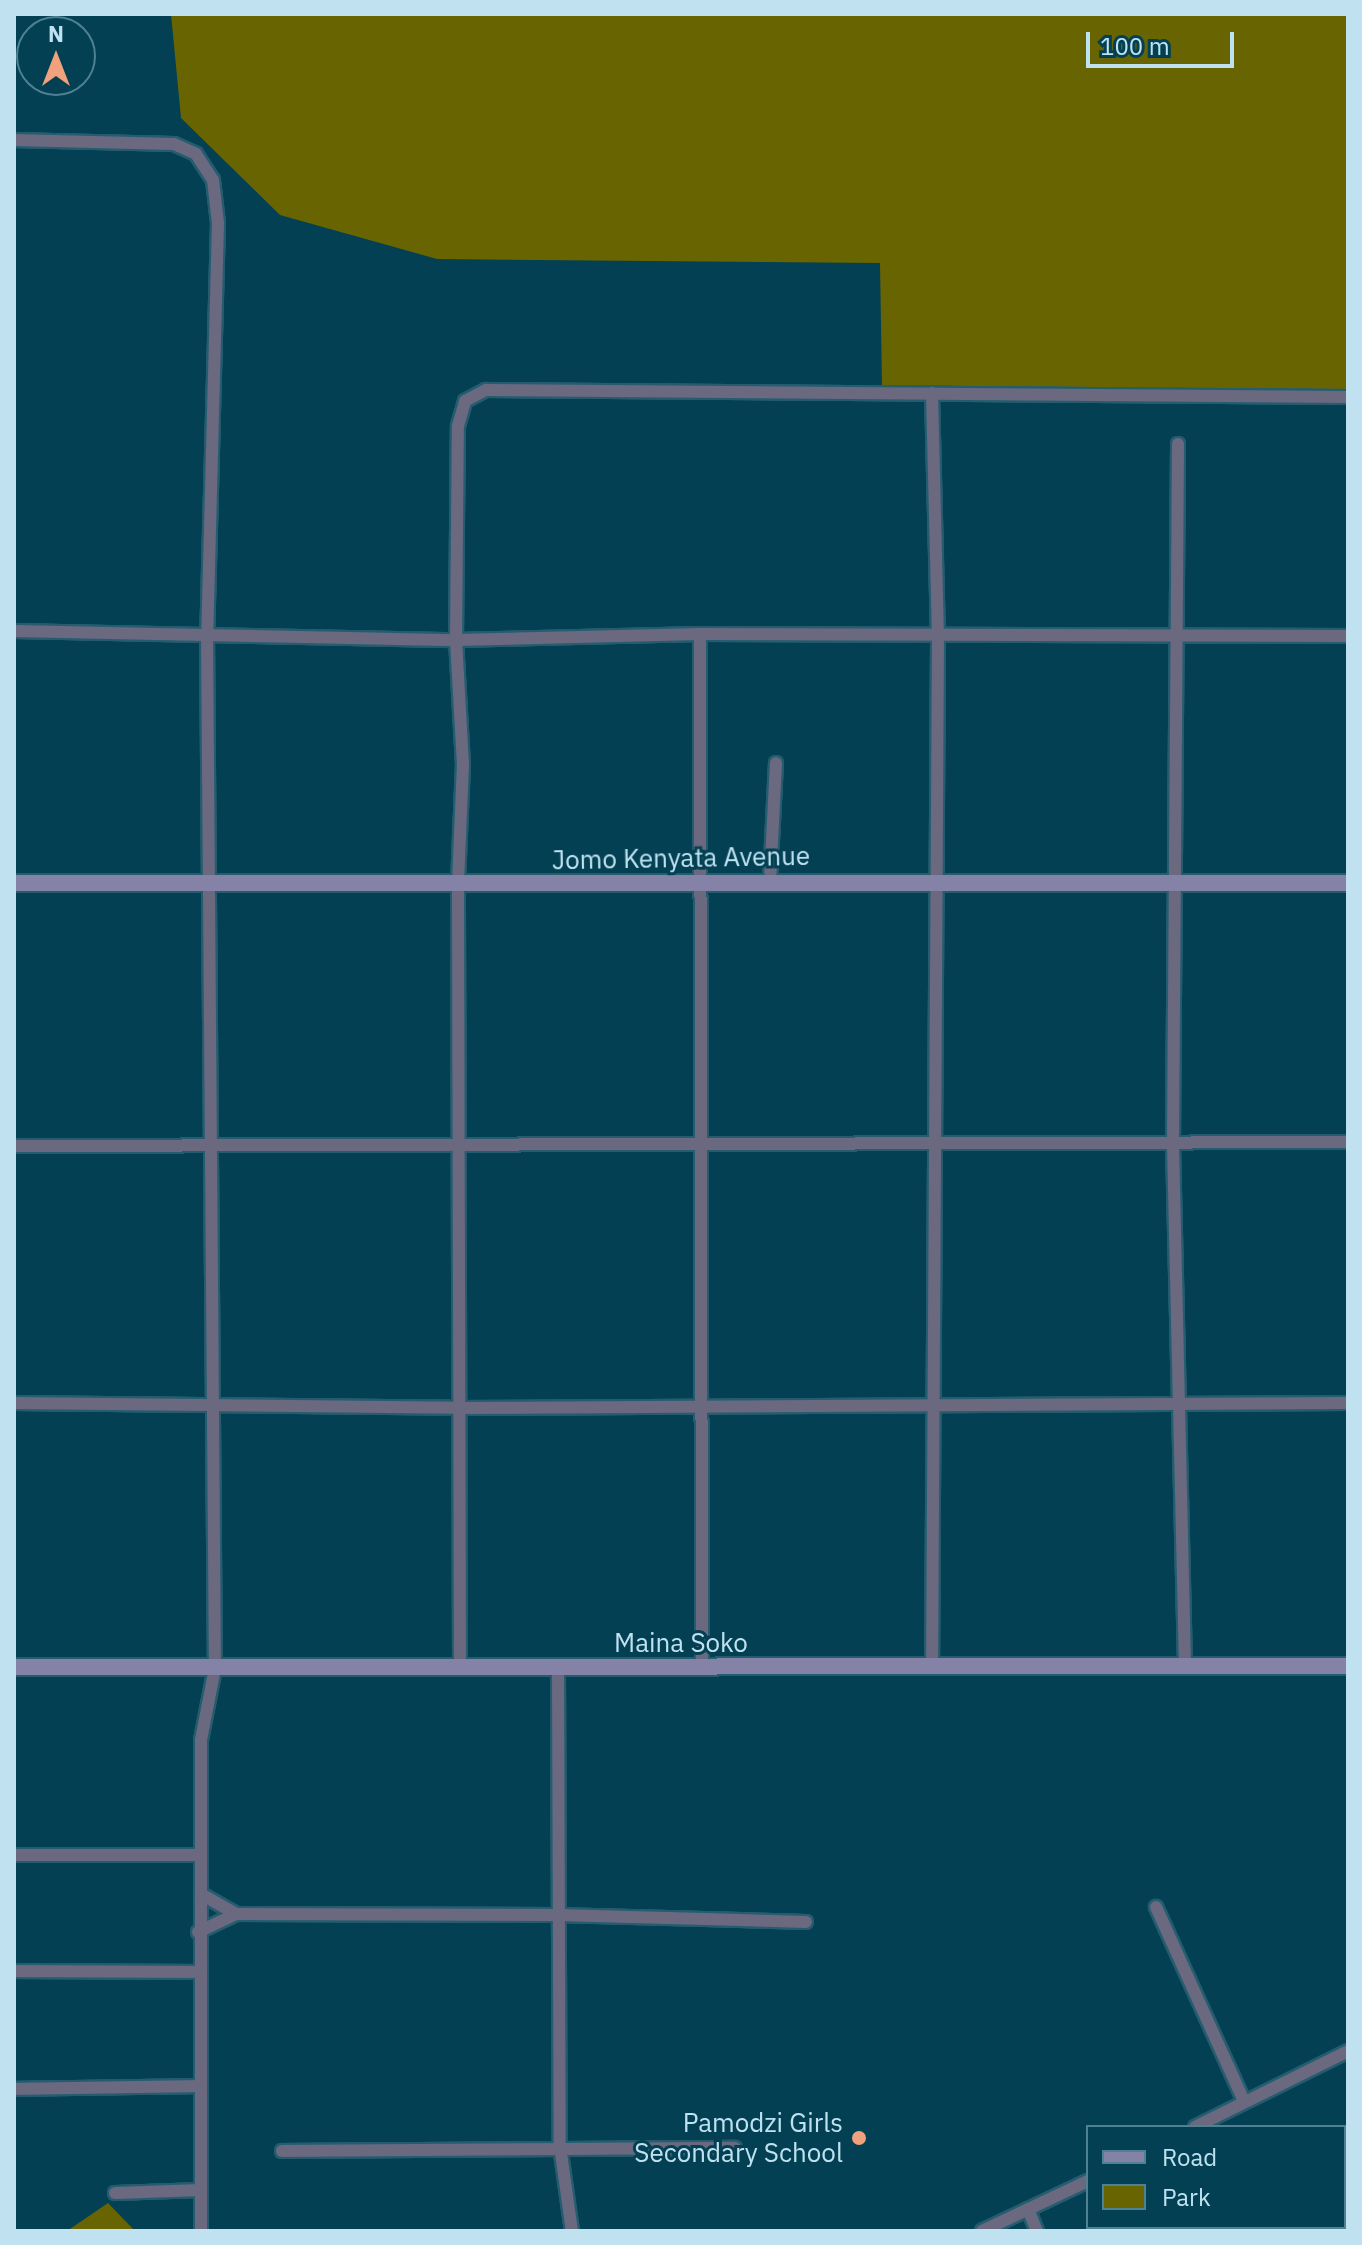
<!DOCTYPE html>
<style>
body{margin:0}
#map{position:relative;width:1362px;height:2245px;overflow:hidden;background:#034053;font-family:"IBM Plex Sans",sans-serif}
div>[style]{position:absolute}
.green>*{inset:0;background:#696402}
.roads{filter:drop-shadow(2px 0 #255d6f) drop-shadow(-2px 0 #255d6f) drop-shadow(0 2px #255d6f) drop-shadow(0 -2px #255d6f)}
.street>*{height:12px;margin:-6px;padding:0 6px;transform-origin:6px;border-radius:6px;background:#6a6980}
.secondary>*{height:16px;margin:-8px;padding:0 8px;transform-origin:8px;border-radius:8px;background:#8483a7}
.dots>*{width:22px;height:22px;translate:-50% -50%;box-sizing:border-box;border:4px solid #034053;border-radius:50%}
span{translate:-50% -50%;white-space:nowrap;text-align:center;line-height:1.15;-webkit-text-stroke:6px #034053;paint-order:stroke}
.street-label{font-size:26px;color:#c0e2f0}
.poi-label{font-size:26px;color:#c0e2f0}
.right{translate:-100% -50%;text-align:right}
.frame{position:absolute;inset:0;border:16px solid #c0e2f0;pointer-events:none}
.legend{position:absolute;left:1086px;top:2125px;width:260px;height:104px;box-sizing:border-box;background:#034053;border:2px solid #4f8192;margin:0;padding:10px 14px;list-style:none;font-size:24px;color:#c0e2f0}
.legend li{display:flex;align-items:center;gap:16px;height:40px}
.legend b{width:40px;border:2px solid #4f8192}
.north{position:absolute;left:16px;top:16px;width:80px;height:80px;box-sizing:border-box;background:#034053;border:2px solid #4f8192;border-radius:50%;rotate:0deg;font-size:22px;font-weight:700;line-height:32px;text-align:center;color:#c0e2f0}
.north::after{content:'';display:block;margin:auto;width:28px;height:36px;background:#f1a17b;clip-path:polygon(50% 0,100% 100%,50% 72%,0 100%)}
.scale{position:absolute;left:1086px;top:32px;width:148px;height:36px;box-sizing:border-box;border:4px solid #c0e2f0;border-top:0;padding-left:10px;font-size:24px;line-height:28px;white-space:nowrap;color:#c0e2f0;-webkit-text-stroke:6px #034053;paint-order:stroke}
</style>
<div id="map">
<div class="green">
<i style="clip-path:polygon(171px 14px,1348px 14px,1348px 391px,882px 385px,880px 263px,437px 259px,280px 215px,181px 118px)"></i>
<i style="clip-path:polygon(108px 2203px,135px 2231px,67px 2231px)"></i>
</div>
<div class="roads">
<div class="street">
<i style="left:14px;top:140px;width:160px;rotate:1.4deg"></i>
<i style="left:174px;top:144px;width:24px;rotate:24deg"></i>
<i style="left:196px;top:154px;width:31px;rotate:57deg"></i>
<i style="left:213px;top:180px;width:43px;rotate:83.4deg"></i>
<i style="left:218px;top:223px;width:410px;rotate:91.5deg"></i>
<i style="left:207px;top:633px;width:1035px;rotate:89.56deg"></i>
<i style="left:215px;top:1668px;width:73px;rotate:101deg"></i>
<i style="left:201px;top:1740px;width:491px;rotate:90deg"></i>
<i style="left:932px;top:393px;width:243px;rotate:88.6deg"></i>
<i style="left:938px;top:636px;width:1029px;rotate:90.33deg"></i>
<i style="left:1178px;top:444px;width:701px;rotate:90.41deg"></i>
<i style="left:1173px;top:1145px;width:520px;rotate:88.68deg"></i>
<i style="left:14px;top:631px;width:442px;rotate:1.2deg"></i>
<i style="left:456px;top:640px;width:244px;rotate:-1.4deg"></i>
<i style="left:700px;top:634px;width:648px;rotate:0.18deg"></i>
<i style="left:700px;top:634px;width:1034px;rotate:89.89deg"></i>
<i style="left:770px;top:881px;width:118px;rotate:-87.1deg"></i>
<i style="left:14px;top:1146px;width:1334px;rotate:-0.17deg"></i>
<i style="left:14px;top:1403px;width:443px;rotate:0.6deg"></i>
<i style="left:457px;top:1408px;width:891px;rotate:-0.32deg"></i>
<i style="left:558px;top:1666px;width:480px;rotate:89.8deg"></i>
<i style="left:560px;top:2146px;width:86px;rotate:82deg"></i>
<i style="left:460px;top:1667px;width:784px;rotate:-90.15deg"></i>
<i style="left:458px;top:883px;width:118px;rotate:-87.6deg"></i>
<i style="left:463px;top:765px;width:125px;rotate:-93.2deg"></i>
<i style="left:456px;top:640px;width:214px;rotate:-89.5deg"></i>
<i style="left:458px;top:426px;width:26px;rotate:-74deg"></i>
<i style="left:465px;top:401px;width:24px;rotate:-28deg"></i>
<i style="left:486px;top:390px;width:862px;rotate:0.47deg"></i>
<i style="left:14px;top:1855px;width:186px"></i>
<i style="left:201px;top:1894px;width:40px;rotate:29.7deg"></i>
<i style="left:1156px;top:1907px;width:213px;rotate:65.6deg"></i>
<i style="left:198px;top:1932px;width:42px;rotate:-25.3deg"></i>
<i style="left:236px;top:1914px;width:322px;rotate:0.2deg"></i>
<i style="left:558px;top:1915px;width:248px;rotate:1.6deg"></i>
<i style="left:14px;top:1971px;width:185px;rotate:0.3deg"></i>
<i style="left:14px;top:2089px;width:183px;rotate:-0.9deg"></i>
<i style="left:1195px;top:2127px;width:171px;rotate:-26.4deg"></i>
<i style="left:282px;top:2151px;width:453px;rotate:-0.4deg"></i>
<i style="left:115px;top:2193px;width:86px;rotate:-2deg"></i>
<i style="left:1028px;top:2209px;width:24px;rotate:68deg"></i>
<i style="left:982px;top:2231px;width:117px;rotate:-25.3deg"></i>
</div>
<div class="secondary">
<i style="left:14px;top:883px;width:1334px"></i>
<i style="left:14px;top:1667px;width:1334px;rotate:-0.04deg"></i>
</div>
</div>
<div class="dots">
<i style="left:859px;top:2138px;background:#f1a17b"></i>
</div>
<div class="street-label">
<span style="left:681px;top:858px;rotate:-1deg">Jomo Kenyata Avenue</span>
<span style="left:681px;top:1643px">Maina Soko</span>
</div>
<div class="poi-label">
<span class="right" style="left:843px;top:2138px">Pamodzi Girls<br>Secondary School</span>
</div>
<div class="frame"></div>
<ul class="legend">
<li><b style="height:10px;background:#8483a7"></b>Road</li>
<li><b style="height:22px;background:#696402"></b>Park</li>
</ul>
<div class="north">N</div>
<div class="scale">100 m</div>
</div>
